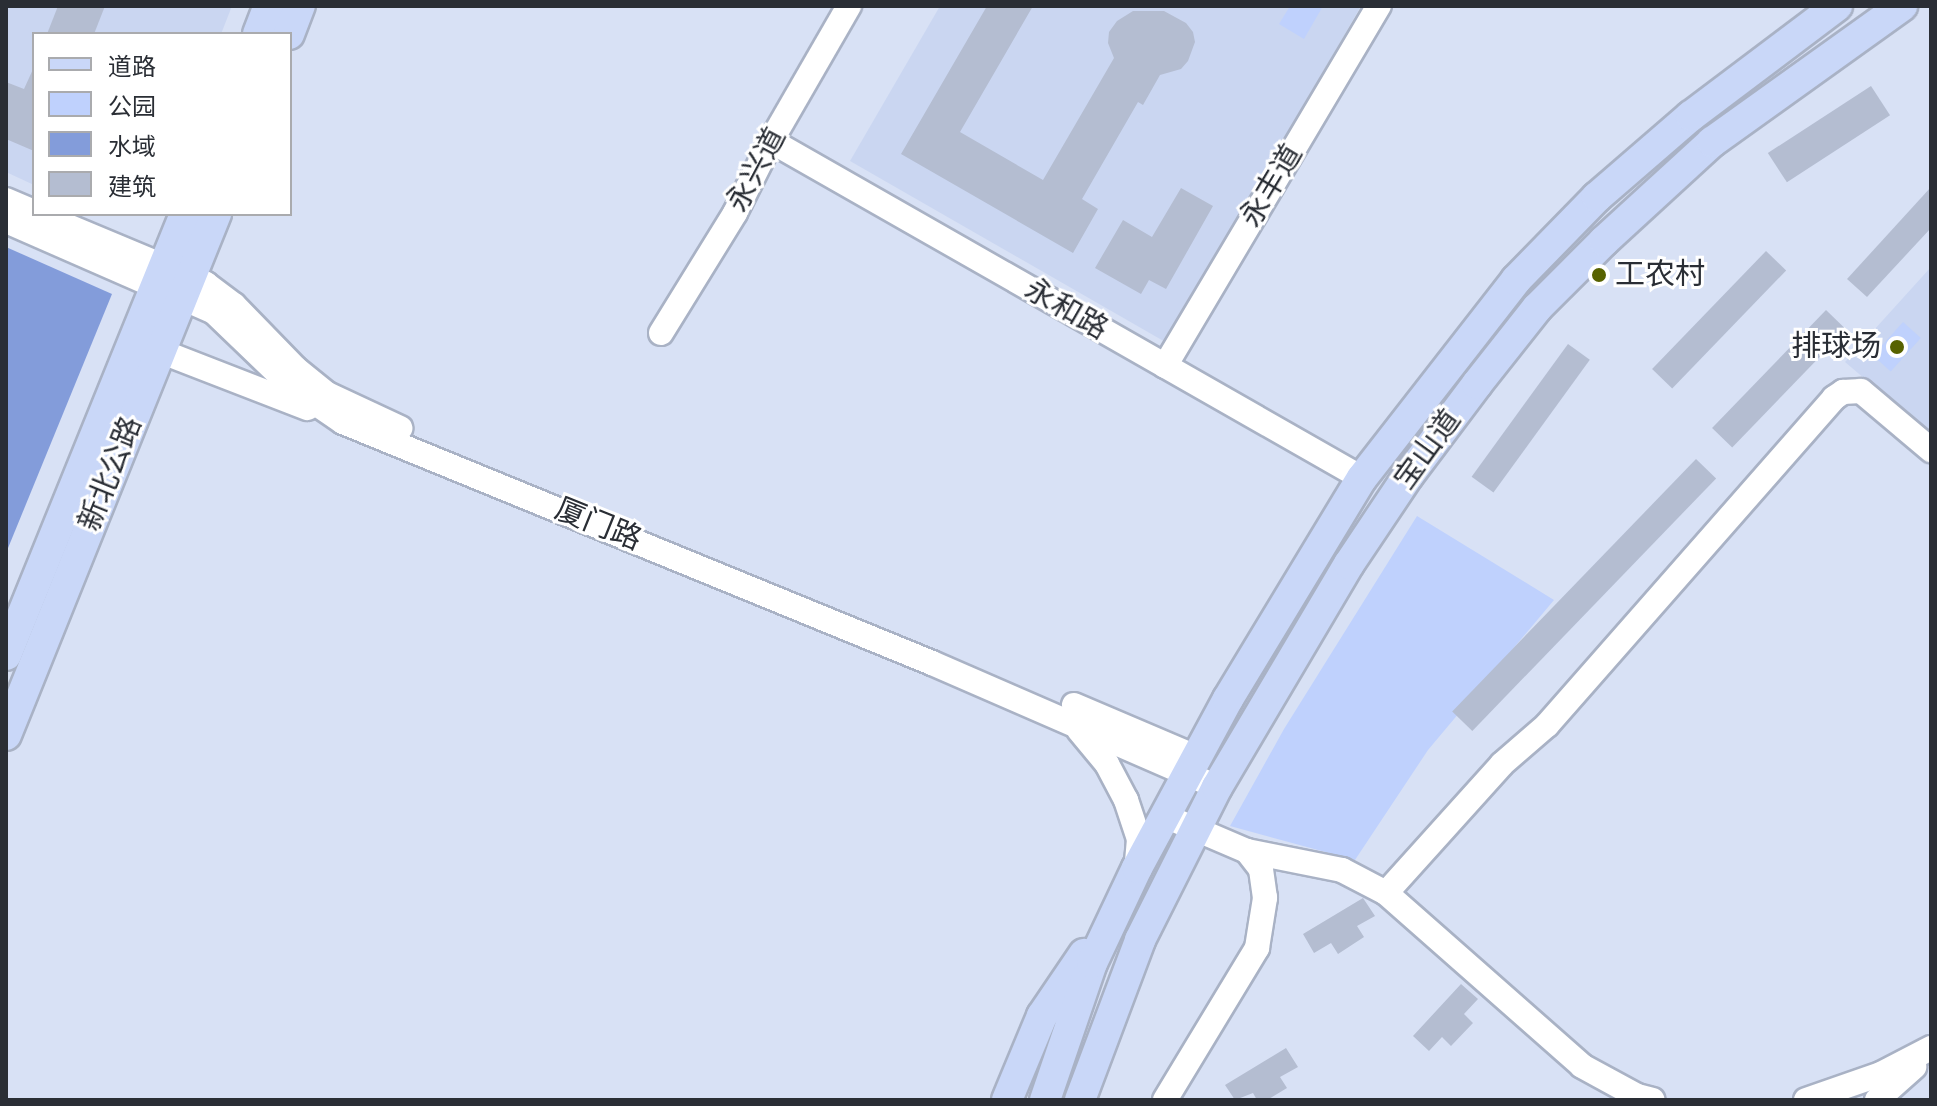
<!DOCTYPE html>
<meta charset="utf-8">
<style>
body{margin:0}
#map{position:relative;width:1937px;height:1106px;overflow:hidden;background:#d8e1f5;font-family:Signika,"Noto Sans SC",sans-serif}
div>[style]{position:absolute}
.built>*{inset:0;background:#cad6f1}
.green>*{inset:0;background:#bfd1fd;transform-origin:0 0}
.water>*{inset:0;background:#839cda}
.building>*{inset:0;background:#b4bdd1;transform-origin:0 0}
.roads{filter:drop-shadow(2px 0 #a9b2c5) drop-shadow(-2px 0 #a9b2c5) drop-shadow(0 2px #a9b2c5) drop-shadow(0 -2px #a9b2c5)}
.minor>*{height:24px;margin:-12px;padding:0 12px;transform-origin:12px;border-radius:12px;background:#fff}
.major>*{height:30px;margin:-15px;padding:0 15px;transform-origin:15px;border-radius:15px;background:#c9d7f8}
.dots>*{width:22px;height:22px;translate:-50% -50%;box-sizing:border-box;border:4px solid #fff;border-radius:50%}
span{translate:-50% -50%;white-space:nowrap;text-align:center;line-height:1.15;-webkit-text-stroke:6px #fff;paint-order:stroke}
.street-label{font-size:30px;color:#2a2e35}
.poi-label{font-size:30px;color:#2a2e35}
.left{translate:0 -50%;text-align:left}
.right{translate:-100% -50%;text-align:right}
.frame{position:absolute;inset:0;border:8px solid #2a2e35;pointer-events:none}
.legend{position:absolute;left:32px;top:32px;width:260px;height:184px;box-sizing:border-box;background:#fff;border:2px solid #aaabae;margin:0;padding:10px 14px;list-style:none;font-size:24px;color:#2a2e35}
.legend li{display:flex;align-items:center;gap:16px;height:40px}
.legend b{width:40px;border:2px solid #aaabae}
</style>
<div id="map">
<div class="built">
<i style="clip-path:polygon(6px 6px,232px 6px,221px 34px,34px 34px,34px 185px,6px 172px)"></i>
<i style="clip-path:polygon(940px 6px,1361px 6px,1167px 343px,850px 161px)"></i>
<i style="clip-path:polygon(1931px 267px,1931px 435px,1845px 362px)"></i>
</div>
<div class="green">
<i style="clip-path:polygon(1290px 6px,1323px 6px,1304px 39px,1279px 24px)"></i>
<i style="left:1903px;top:322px;width:24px;height:45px;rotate:42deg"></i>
<i style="clip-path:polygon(1417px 516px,1554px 600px,1428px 750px,1355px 860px,1230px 826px,1284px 729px)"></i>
</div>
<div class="water">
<i style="clip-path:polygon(6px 247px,112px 294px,6px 553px)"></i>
</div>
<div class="building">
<i style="clip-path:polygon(58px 6px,105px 6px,94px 34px,47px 34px)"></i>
<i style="clip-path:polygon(987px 6px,1033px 6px,960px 132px,1043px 180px,1114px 58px,1108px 43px,1109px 32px,1117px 21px,1133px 11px,1164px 11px,1186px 23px,1193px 32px,1195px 42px,1188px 61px,1181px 69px,1160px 75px,1143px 105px,1138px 102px,1082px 199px,1098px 209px,1073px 253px,901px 154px)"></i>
<i style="clip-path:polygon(34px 67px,34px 151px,6px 139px,6px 82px,24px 89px)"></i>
<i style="left:1871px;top:86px;width:35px;height:123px;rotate:57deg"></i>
<i style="clip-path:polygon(1931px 187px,1931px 228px,1867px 297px,1847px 279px)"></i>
<i style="clip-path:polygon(1181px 188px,1213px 206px,1166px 289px,1149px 280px,1141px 294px,1095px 268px,1123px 220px,1152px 237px)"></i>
<i style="left:1766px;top:251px;width:28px;height:164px;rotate:44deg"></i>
<i style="left:1826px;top:310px;width:28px;height:164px;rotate:44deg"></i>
<i style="left:1568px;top:344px;width:27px;height:164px;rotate:36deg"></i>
<i style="left:1696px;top:459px;width:28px;height:351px;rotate:44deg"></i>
<i style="clip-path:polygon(1363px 898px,1375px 916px,1357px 926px,1364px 937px,1338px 954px,1331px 943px,1314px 953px,1303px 934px)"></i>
<i style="clip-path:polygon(1461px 984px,1478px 999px,1464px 1014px,1473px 1023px,1451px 1046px,1442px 1037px,1429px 1051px,1413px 1036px)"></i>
<i style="clip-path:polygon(1286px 1048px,1298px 1067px,1280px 1077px,1287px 1088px,1267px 1100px,1257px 1100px,1253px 1093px,1235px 1100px,1225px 1085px)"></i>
</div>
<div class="roads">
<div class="minor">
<i style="left:771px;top:141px;width:680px;rotate:29.69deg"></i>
<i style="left:6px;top:200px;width:30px;rotate:23deg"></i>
<i style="left:39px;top:214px;width:181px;rotate:22.7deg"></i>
<i style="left:206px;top:284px;width:35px;rotate:37deg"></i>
<i style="left:234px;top:305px;width:88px;rotate:45.9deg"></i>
<i style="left:295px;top:368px;width:41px;rotate:39.1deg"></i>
<i style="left:327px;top:394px;width:81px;rotate:25deg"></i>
<i style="left:6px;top:221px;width:227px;rotate:23.6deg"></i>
<i style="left:214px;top:312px;width:108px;rotate:43.9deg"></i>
<i style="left:292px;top:387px;width:62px;rotate:34.5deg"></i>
<i style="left:343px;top:422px;width:636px;rotate:22.25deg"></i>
<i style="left:932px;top:663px;width:311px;rotate:23.5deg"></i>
<i style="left:661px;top:333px;width:141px;rotate:-58.3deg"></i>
<i style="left:735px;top:213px;width:80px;rotate:-63.4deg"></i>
<i style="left:771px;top:141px;width:156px;rotate:-60deg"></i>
<i style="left:160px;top:351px;width:158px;rotate:21.2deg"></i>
<i style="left:1165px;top:366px;width:419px;rotate:-59.3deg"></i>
<i style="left:1074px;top:705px;width:127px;rotate:23.1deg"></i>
<i style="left:1079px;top:730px;width:44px;rotate:50.5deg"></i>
<i style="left:1107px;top:764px;width:41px;rotate:62.2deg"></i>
<i style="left:1126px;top:800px;width:41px;rotate:71.6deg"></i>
<i style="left:1139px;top:839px;width:25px;rotate:95deg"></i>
<i style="left:1165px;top:816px;width:89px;rotate:23.1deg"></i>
<i style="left:1247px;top:851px;width:97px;rotate:11.3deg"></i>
<i style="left:1342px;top:870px;width:50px;rotate:27.6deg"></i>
<i style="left:1386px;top:893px;width:261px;rotate:41.4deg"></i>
<i style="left:1582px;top:1066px;width:63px;rotate:28.6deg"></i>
<i style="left:1637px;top:1096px;width:16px;rotate:14deg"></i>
<i style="left:1386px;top:893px;width:173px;rotate:-48deg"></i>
<i style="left:1502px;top:764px;width:60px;rotate:-40.9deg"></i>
<i style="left:1547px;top:725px;width:435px;rotate:-48.7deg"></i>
<i style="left:1834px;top:398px;width:11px;rotate:-34deg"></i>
<i style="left:1843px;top:392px;width:18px;rotate:-3deg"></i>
<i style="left:1861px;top:391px;width:92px;rotate:40.1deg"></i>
<i style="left:1165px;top:1100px;width:178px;rotate:-58.8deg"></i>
<i style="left:1257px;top:948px;width:51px;rotate:-80.9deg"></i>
<i style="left:1265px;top:898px;width:29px;rotate:-98deg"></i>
<i style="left:1261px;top:869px;width:23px;rotate:-128deg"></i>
<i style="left:1806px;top:1100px;width:79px;rotate:-19.1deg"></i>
<i style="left:1881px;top:1074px;width:56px;rotate:-27.5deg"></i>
<i style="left:1877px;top:1100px;width:50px;rotate:-41.7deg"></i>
</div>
<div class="major">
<i style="left:258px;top:34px;width:30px;rotate:-69deg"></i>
<i style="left:289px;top:34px;width:30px;rotate:-69deg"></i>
<i style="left:6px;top:655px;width:476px;rotate:-67.9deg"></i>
<i style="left:6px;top:735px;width:562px;rotate:-68.05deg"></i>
<i style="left:1007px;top:1100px;width:91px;rotate:-67.4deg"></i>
<i style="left:1042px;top:1016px;width:75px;rotate:-55.9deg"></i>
<i style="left:1045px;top:1100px;width:145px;rotate:-71.1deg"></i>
<i style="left:1092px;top:963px;width:105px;rotate:-64.7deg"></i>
<i style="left:1137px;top:868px;width:192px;rotate:-61.7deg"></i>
<i style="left:1228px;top:699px;width:258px;rotate:-58.8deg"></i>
<i style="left:1362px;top:478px;width:251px;rotate:-52.1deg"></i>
<i style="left:1516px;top:280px;width:116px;rotate:-45.7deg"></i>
<i style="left:1597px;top:197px;width:124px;rotate:-40.8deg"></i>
<i style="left:1691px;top:116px;width:183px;rotate:-37deg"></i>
<i style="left:1080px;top:1100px;width:171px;rotate:-69.4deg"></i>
<i style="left:1140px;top:940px;width:171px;rotate:-63.3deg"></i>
<i style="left:1217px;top:787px;width:259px;rotate:-59.4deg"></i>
<i style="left:1349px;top:564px;width:106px;rotate:-56.2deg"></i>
<i style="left:1408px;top:476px;width:115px;rotate:-53.1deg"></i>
<i style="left:1477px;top:384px;width:97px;rotate:-51.7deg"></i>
<i style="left:1537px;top:308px;width:95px;rotate:-45deg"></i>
<i style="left:1604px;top:241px;width:147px;rotate:-42.5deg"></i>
<i style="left:1712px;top:142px;width:234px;rotate:-35.6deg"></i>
</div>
</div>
<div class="dots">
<i style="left:1599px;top:275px;background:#576200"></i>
<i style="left:1897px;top:347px;background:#576200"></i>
</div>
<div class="street-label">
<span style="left:757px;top:170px;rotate:-62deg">永兴道</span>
<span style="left:1272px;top:186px;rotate:-59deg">永丰道</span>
<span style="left:1066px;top:310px;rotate:30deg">永和路</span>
<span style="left:1428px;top:450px;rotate:-54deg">宝山道</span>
<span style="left:111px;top:474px;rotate:-68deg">新北公路</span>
<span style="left:598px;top:525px;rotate:22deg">厦门路</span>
</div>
<div class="poi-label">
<span class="left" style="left:1615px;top:275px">工农村</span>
<span class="right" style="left:1881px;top:347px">排球场</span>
</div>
<div class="frame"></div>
<ul class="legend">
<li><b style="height:10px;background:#c9d7f8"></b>道路</li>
<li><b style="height:22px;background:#bfd1fd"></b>公园</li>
<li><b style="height:22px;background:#839cda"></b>水域</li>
<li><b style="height:22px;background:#b4bdd1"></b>建筑</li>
</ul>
</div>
